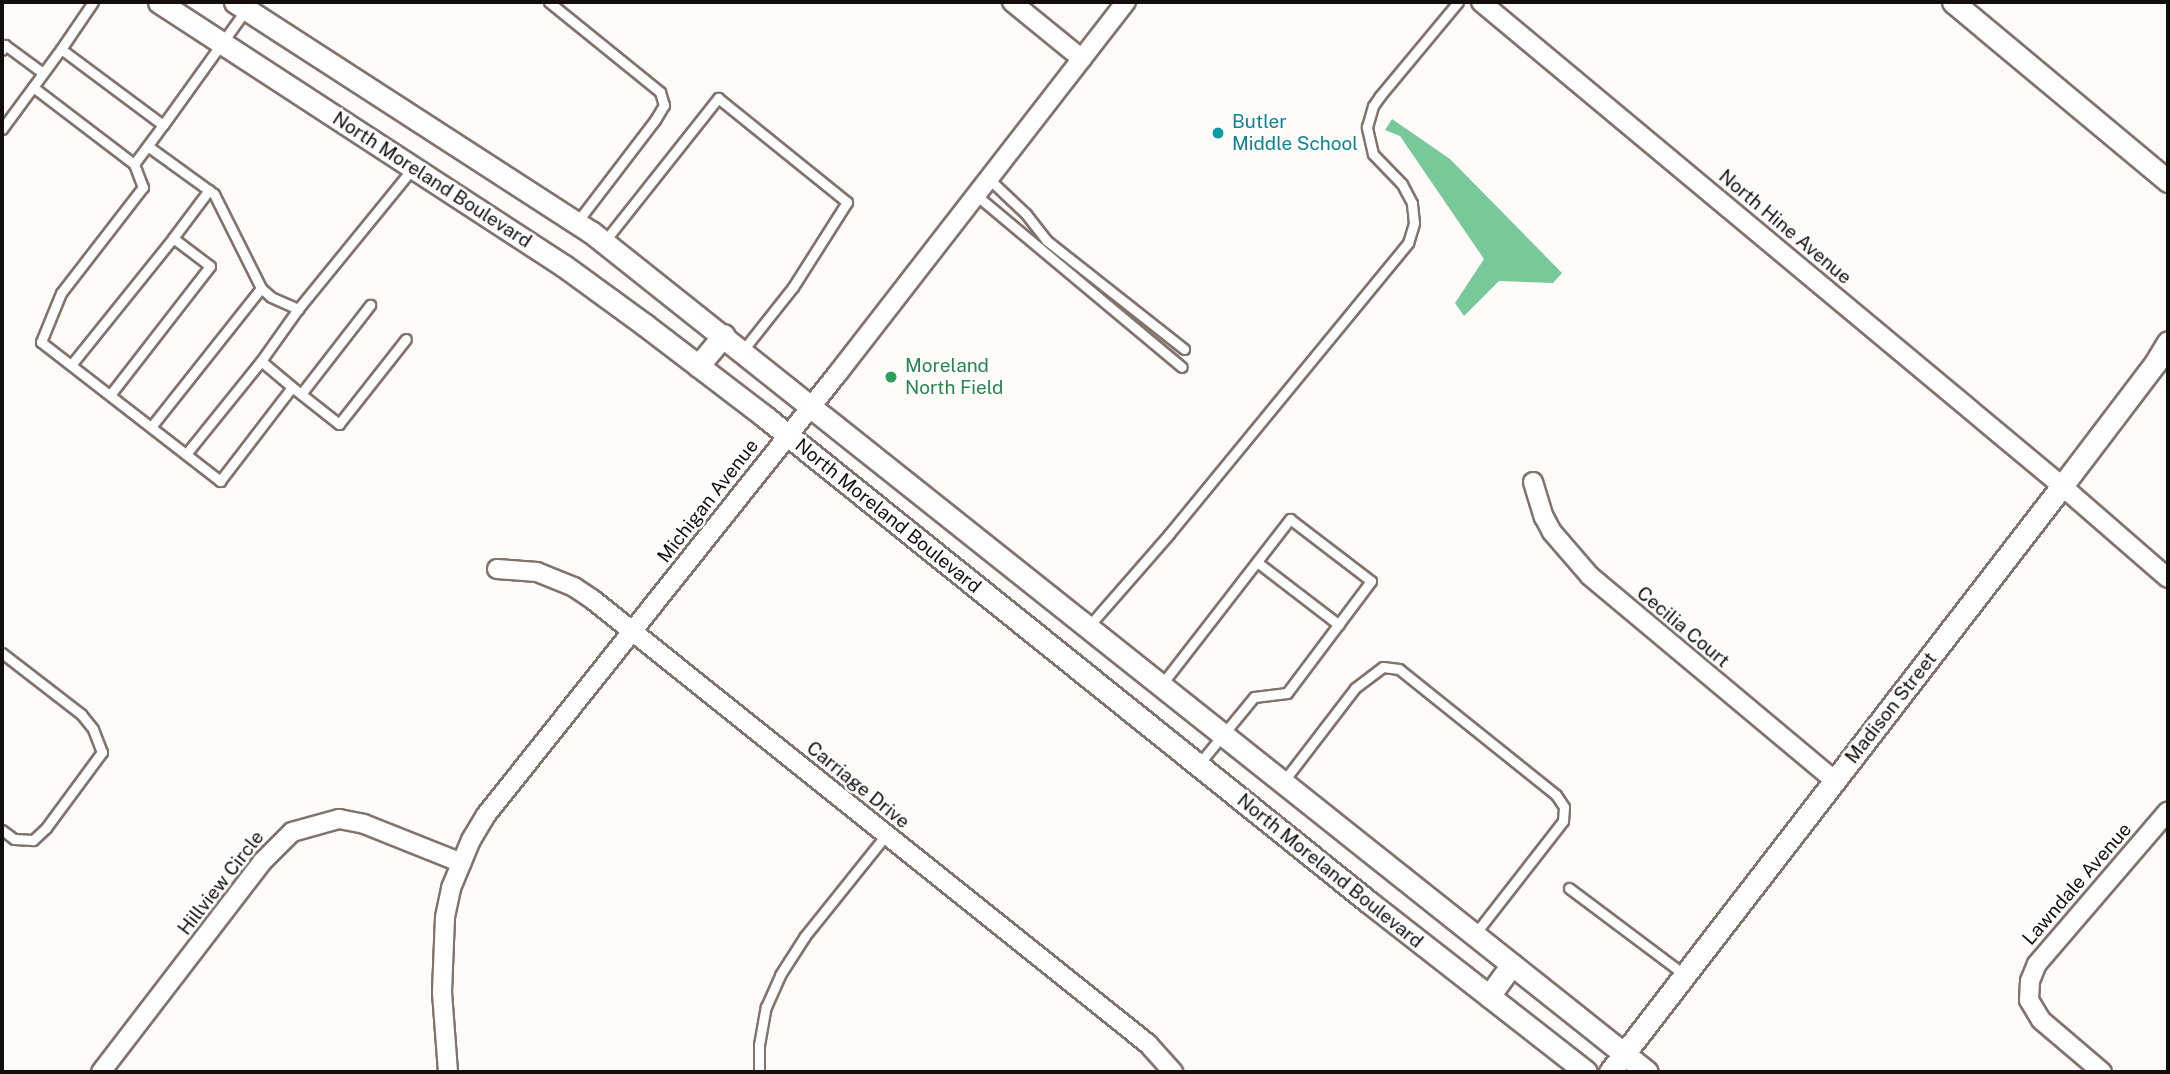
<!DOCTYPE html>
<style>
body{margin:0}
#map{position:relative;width:2170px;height:1074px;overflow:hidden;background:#fefbf9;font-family:"Public Sans",sans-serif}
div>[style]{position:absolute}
.forest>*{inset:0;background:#78c999}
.roads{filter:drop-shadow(2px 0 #82736c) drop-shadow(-2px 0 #82736c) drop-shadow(0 2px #82736c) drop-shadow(0 -2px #82736c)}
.service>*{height:9px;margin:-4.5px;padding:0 4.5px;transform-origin:4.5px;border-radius:4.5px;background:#fff}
.minor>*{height:18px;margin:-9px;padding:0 9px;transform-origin:9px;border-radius:9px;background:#fff}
.tertiary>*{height:21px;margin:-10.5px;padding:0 10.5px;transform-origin:10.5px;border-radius:10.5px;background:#fff}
.dots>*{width:19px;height:19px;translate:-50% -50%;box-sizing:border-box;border:4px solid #fff;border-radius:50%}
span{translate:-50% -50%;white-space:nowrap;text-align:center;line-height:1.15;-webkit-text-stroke:5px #fff;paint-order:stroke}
.culture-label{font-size:19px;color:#0d838f}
.left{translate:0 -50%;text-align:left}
.street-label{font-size:19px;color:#130d0b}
.leisure-label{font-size:19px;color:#27864d}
.frame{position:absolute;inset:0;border:4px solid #130d0b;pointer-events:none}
</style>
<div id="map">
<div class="forest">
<i style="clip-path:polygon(1392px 119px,1450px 159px,1562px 273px,1553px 283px,1499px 281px,1464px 316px,1455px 303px,1484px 259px,1400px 136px,1385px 130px)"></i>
</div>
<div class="roads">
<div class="service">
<i style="left:93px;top:2px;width:57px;rotate:124.2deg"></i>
<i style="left:61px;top:49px;width:127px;rotate:36.7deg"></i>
<i style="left:163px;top:125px;width:140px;rotate:-54.3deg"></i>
<i style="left:549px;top:2px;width:143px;rotate:39deg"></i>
<i style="left:660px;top:92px;width:14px;rotate:73deg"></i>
<i style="left:664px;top:105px;width:17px;rotate:121deg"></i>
<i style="left:655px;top:120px;width:128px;rotate:127.4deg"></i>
<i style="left:2px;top:50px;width:6px;rotate:-59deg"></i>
<i style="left:5px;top:45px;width:47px;rotate:36.4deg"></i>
<i style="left:33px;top:87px;width:47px;rotate:-53.6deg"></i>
<i style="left:2px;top:129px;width:52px;rotate:-53.6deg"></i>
<i style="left:33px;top:87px;width:127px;rotate:37.3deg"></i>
<i style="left:134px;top:164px;width:25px;rotate:69deg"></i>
<i style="left:143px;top:187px;width:134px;rotate:127.7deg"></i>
<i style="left:61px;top:293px;width:53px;rotate:112.2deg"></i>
<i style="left:41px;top:342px;width:227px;rotate:37.8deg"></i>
<i style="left:220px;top:481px;width:118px;rotate:-52.5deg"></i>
<i style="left:292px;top:387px;width:60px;rotate:38.2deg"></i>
<i style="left:339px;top:424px;width:108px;rotate:-51.8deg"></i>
<i style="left:149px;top:147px;width:80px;rotate:35.9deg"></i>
<i style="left:214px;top:194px;width:105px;rotate:63.4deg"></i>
<i style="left:261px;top:288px;width:13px;rotate:42deg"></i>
<i style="left:271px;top:297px;width:30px;rotate:24deg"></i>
<i style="left:298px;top:309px;width:182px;rotate:-50.8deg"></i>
<i style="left:134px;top:164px;width:49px;rotate:-53.4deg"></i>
<i style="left:989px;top:179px;width:51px;rotate:43.4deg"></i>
<i style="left:1026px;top:214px;width:33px;rotate:52deg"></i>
<i style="left:1046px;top:240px;width:176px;rotate:38.3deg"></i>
<i style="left:976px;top:195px;width:268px;rotate:39.9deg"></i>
<i style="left:604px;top:242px;width:184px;rotate:-51.6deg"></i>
<i style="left:718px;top:98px;width:166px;rotate:38.9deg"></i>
<i style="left:847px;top:202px;width:101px;rotate:122.4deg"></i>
<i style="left:793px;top:287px;width:80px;rotate:128.4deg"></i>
<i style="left:71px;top:365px;width:163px;rotate:-51.2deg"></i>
<i style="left:292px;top:387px;width:40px;rotate:-140deg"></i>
<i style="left:261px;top:361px;width:64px;rotate:-54.6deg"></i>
<i style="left:301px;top:394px;width:113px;rotate:-52.2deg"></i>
<i style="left:110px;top:395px;width:163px;rotate:-52.2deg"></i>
<i style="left:210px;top:266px;width:46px;rotate:-142.9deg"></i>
<i style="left:173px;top:238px;width:60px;rotate:-53.1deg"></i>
<i style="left:151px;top:427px;width:177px;rotate:-51.6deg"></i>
<i style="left:186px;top:454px;width:119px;rotate:-51.1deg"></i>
<i style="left:1257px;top:562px;width:103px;rotate:37.5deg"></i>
<i style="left:1088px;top:627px;width:123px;rotate:-48.9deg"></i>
<i style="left:1169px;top:534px;width:377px;rotate:-50.6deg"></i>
<i style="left:1408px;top:243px;width:21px;rotate:-73deg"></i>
<i style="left:1414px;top:223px;width:20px;rotate:-96deg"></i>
<i style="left:1412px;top:203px;width:21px;rotate:-118deg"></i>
<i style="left:1402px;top:184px;width:42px;rotate:-134deg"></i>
<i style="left:1373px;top:154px;width:28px;rotate:-103deg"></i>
<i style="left:1367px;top:127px;width:22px;rotate:-74deg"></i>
<i style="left:1373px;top:106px;width:12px;rotate:-55deg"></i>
<i style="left:1380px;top:96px;width:122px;rotate:-50.3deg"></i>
<i style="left:2px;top:653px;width:100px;rotate:37.7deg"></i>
<i style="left:81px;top:714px;width:19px;rotate:51deg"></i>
<i style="left:93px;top:729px;width:25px;rotate:69deg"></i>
<i style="left:102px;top:752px;width:94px;rotate:126.4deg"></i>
<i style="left:46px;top:828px;width:18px;rotate:137deg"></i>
<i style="left:33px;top:840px;width:19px;rotate:-177deg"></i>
<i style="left:14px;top:839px;width:15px;rotate:-143deg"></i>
<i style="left:1162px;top:684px;width:209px;rotate:-52.2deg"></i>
<i style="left:1290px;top:519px;width:102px;rotate:37.4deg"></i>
<i style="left:1371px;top:581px;width:140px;rotate:126.9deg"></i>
<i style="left:1287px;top:693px;width:33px;rotate:173deg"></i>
<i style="left:1254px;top:697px;width:87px;rotate:129.4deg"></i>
<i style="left:1283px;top:782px;width:118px;rotate:-52.5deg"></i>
<i style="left:1355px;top:688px;width:35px;rotate:-37deg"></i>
<i style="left:1383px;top:667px;width:16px;rotate:7deg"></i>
<i style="left:1399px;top:669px;width:201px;rotate:38.7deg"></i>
<i style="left:1556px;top:795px;width:14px;rotate:56deg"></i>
<i style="left:1564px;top:807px;width:14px;rotate:94deg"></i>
<i style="left:1563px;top:821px;width:143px;rotate:127.9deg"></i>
<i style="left:1569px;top:888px;width:145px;rotate:36.9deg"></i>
<i style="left:759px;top:1072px;width:27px;rotate:-90deg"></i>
<i style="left:759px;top:1045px;width:39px;rotate:-80deg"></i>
<i style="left:766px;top:1007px;width:35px;rotate:-66deg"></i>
<i style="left:780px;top:975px;width:46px;rotate:-57.3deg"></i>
<i style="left:805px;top:936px;width:129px;rotate:-51.3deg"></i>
</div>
<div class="minor">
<i style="left:1012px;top:2px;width:90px;rotate:39.2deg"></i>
<i style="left:1481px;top:2px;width:756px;rotate:39.8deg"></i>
<i style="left:2062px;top:486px;width:140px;rotate:41deg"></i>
<i style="left:1533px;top:482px;width:37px;rotate:73deg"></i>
<i style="left:1544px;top:517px;width:17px;rotate:62deg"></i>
<i style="left:1552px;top:532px;width:58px;rotate:49.2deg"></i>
<i style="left:1590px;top:576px;width:319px;rotate:39.9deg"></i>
<i style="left:497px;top:569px;width:40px;rotate:4.3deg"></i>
<i style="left:537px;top:572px;width:40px;rotate:22deg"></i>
<i style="left:574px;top:587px;width:22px;rotate:34deg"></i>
<i style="left:592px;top:599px;width:712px;rotate:38.67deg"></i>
<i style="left:1148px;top:1044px;width:38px;rotate:48deg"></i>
<i style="left:101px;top:1072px;width:265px;rotate:-52.5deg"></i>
<i style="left:262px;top:862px;width:42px;rotate:-45deg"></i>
<i style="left:292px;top:832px;width:49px;rotate:-15.5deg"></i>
<i style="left:339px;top:819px;width:25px;rotate:11deg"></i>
<i style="left:364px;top:824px;width:105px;rotate:21.7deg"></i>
<i style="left:448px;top:1072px;width:80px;rotate:-94.3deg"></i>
<i style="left:442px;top:992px;width:75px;rotate:-87.7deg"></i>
<i style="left:445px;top:917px;width:30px;rotate:-78deg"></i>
<i style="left:451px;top:888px;width:52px;rotate:-67.4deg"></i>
<i style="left:471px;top:840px;width:29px;rotate:-59deg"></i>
<i style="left:486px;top:815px;width:565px;rotate:-51.47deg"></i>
<i style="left:838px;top:373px;width:470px;rotate:-52.2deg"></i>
<i style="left:2102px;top:1072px;width:80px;rotate:-139.6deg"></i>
<i style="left:2041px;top:1020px;width:23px;rotate:-121deg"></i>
<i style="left:2029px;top:1000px;width:19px;rotate:-87deg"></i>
<i style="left:2030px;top:981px;width:18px;rotate:-68deg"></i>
<i style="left:2037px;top:964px;width:201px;rotate:-49.4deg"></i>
</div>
<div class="tertiary">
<i style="left:159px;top:2px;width:483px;rotate:33.1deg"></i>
<i style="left:564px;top:266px;width:100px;rotate:36.1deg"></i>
<i style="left:645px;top:325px;width:150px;rotate:37.4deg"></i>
<i style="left:764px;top:416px;width:777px;rotate:38.79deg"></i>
<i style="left:1370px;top:903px;width:274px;rotate:38deg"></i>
<i style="left:235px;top:2px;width:424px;rotate:32.9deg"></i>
<i style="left:591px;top:232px;width:1349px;rotate:38.5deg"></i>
<i style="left:1953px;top:2px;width:280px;rotate:39.8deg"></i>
<i style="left:698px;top:366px;width:40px;rotate:-50deg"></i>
<i style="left:1489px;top:996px;width:39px;rotate:-54deg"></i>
<i style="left:1610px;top:1072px;width:740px;rotate:-52.36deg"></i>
<i style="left:2062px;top:486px;width:156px;rotate:-52.8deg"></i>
<i style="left:2156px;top:362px;width:23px;rotate:-59deg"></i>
</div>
</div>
<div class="dots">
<i style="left:1218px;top:133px;background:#0f9aa8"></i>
<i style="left:891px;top:377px;background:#2e9e5b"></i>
</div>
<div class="culture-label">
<span class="left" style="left:1232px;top:133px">Butler<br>Middle School</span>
</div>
<div class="street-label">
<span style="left:432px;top:180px;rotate:33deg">North Moreland Boulevard</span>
<span style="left:1785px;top:227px;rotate:40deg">North Hine Avenue</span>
<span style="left:708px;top:501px;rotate:-52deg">Michigan Avenue</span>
<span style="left:888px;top:516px;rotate:39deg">North Moreland Boulevard</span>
<span style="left:1683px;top:627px;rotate:40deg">Cecilia Court</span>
<span style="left:1891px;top:708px;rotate:-52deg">Madison Street</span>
<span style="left:858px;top:785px;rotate:39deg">Carriage Drive</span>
<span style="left:1330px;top:871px;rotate:39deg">North Moreland Boulevard</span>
<span style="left:221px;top:883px;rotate:-52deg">Hillview Circle</span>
<span style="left:2077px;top:884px;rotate:-49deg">Lawndale Avenue</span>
</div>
<div class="leisure-label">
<span class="left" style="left:905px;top:377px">Moreland<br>North Field</span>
</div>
<div class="frame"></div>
</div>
